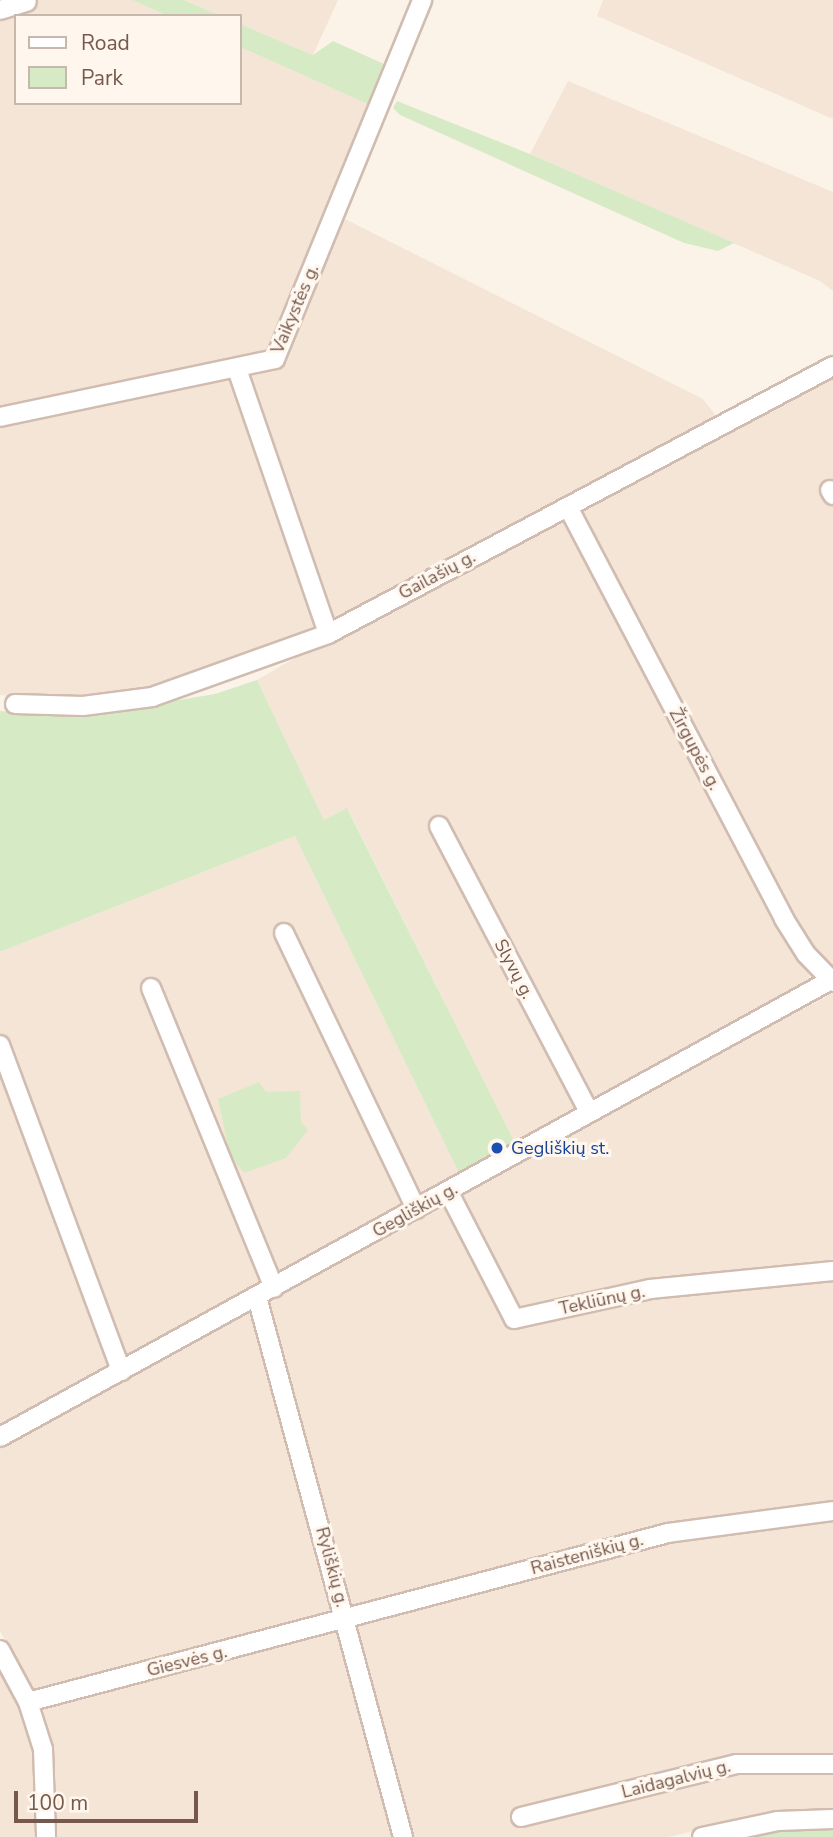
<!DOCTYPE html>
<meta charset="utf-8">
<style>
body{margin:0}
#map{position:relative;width:833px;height:1837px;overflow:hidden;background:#fcf3e8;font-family:"Nunito Sans",sans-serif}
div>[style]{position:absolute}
.residential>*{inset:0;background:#f4e5d6}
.green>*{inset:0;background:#d7eac6}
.roads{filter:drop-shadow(2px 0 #d0bcb0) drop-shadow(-2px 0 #d0bcb0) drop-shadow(0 2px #d0bcb0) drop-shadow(0 -2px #d0bcb0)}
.minor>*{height:18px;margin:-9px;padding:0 9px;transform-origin:9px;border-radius:9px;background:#fff}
.dots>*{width:19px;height:19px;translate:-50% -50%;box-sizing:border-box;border:4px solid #fff7ee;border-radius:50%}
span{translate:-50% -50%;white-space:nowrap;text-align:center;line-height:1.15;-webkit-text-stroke:6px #fff7ee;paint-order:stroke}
.street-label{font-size:18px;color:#76584c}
.transit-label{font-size:18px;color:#164399}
.left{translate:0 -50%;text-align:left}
.legend{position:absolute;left:14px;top:14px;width:228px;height:91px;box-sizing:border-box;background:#fff7ee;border:2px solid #c8b7ad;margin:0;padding:9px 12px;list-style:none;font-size:21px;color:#76584c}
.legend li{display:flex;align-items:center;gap:14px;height:35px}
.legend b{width:35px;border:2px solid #c8b7ad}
.scale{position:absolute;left:14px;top:1791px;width:184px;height:32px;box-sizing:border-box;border:4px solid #76584c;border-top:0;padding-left:9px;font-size:21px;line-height:24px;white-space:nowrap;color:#76584c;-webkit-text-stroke:5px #fff7ee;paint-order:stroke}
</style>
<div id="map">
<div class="residential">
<i style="clip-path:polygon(16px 0,132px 0,168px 16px,16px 16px,16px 103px,240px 103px,240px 47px,372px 106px,325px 209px,703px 399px,717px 417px,332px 627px,145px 692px,66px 700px,0 695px,0 4px)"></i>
<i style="clip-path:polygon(184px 0,338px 0,313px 55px,240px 24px,240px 16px,221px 16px)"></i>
<i style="clip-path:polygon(603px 0,833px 0,833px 119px,597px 16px)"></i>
<i style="clip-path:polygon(568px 81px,833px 192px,833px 291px,820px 281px,530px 154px)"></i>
<i style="clip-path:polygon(833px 373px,833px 971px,801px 938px,578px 513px,580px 507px)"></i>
<i style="clip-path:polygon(562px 517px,683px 749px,813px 982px,516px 1145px,348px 809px,324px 820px,257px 680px,409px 592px)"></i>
<i style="clip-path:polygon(295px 836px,460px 1175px,0 1430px,0 952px)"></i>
<i style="clip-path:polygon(833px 993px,833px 1812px,768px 1813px,669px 1837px,410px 1837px,268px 1310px,270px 1301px,464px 1189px)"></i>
<i style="clip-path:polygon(246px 1310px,255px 1316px,338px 1614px,39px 1691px,33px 1688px,0 1631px,0 1443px)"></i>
<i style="clip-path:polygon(344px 1628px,397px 1837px,52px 1837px,53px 1763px,42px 1716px,46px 1704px)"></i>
<i style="clip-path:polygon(0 1659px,35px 1747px,36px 1837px,0 1837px)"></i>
</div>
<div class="green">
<i style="clip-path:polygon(132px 0,184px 0,221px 16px,168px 16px)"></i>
<i style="clip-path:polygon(240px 24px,313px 55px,333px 41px,384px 64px,387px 68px,372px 106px,240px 47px)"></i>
<i style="clip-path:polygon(397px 101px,530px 154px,734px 243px,718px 251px,684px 243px,400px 115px,393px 108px)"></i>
<i style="clip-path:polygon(257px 680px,324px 820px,347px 808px,516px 1145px,460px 1175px,295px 836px,0 952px,0 711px,88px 715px,215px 694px)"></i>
<i style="clip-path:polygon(259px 1082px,266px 1092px,300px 1091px,301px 1122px,308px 1130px,286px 1158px,244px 1173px,230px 1155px,218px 1099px)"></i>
<i style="clip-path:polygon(833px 1826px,833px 1837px,730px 1837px,755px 1831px)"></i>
</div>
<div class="roads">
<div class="minor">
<i style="left:0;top:10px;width:28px;rotate:-17deg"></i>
<i style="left:237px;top:369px;width:280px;rotate:71deg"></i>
<i style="left:0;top:417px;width:281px;rotate:-11.9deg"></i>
<i style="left:275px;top:359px;width:388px;rotate:-67.7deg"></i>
<i style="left:830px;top:490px;width:6px;rotate:59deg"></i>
<i style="left:568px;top:507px;width:465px;rotate:62.3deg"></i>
<i style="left:784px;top:919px;width:41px;rotate:57.8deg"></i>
<i style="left:806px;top:954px;width:39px;rotate:46deg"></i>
<i style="left:15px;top:704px;width:68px;rotate:1.7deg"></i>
<i style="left:83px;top:706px;width:70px;rotate:-7.4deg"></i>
<i style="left:152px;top:697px;width:187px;rotate:-19.7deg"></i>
<i style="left:328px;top:634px;width:572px;rotate:-27.95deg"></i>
<i style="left:439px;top:826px;width:323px;rotate:62.3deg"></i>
<i style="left:284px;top:933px;width:306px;rotate:64.4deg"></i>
<i style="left:151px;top:988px;width:324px;rotate:67.7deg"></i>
<i style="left:0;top:1045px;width:348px;rotate:69.6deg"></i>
<i style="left:448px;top:1191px;width:144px;rotate:62.7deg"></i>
<i style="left:514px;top:1319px;width:139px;rotate:-12.4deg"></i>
<i style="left:650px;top:1289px;width:184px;rotate:-5.6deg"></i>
<i style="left:257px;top:1297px;width:559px;rotate:74.87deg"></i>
<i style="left:0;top:1437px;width:946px;rotate:-28.81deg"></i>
<i style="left:0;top:1650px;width:59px;rotate:61.7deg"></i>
<i style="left:28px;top:1702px;width:49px;rotate:72.3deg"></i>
<i style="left:43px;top:1749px;width:88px;rotate:88deg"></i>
<i style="left:28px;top:1702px;width:662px;rotate:-14.79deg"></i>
<i style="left:668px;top:1533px;width:166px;rotate:-7.6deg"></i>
<i style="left:521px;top:1817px;width:221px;rotate:-13.8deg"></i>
<i style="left:736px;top:1764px;width:97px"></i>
<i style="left:702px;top:1837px;width:78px;rotate:-11.9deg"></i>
<i style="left:778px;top:1821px;width:55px;rotate:-2.1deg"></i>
</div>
</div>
<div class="dots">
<i style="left:497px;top:1148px;background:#1a4fb4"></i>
</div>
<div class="street-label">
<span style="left:295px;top:309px;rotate:-67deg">Vaikystės g.</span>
<span style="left:437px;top:575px;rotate:-28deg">Gailašių g.</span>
<span style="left:695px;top:749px;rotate:62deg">Žirgupės g.</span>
<span style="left:514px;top:969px;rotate:62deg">Slyvų g.</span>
<span style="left:415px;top:1210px;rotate:-29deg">Gegliškių g.</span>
<span style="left:602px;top:1300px;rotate:-12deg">Tekliūnų g.</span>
<span style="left:587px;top:1554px;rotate:-15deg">Raisteniškių g.</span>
<span style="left:332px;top:1567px;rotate:75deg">Ryliškių g.</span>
<span style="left:187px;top:1661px;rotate:-14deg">Giesvės g.</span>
<span style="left:676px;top:1779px;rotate:-14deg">Laidagalvių g.</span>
</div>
<div class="transit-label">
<span class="left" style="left:511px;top:1148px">Gegliškių st.</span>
</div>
<ul class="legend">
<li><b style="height:9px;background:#fff"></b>Road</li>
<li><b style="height:19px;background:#d7eac6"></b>Park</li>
</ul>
<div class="scale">100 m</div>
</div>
